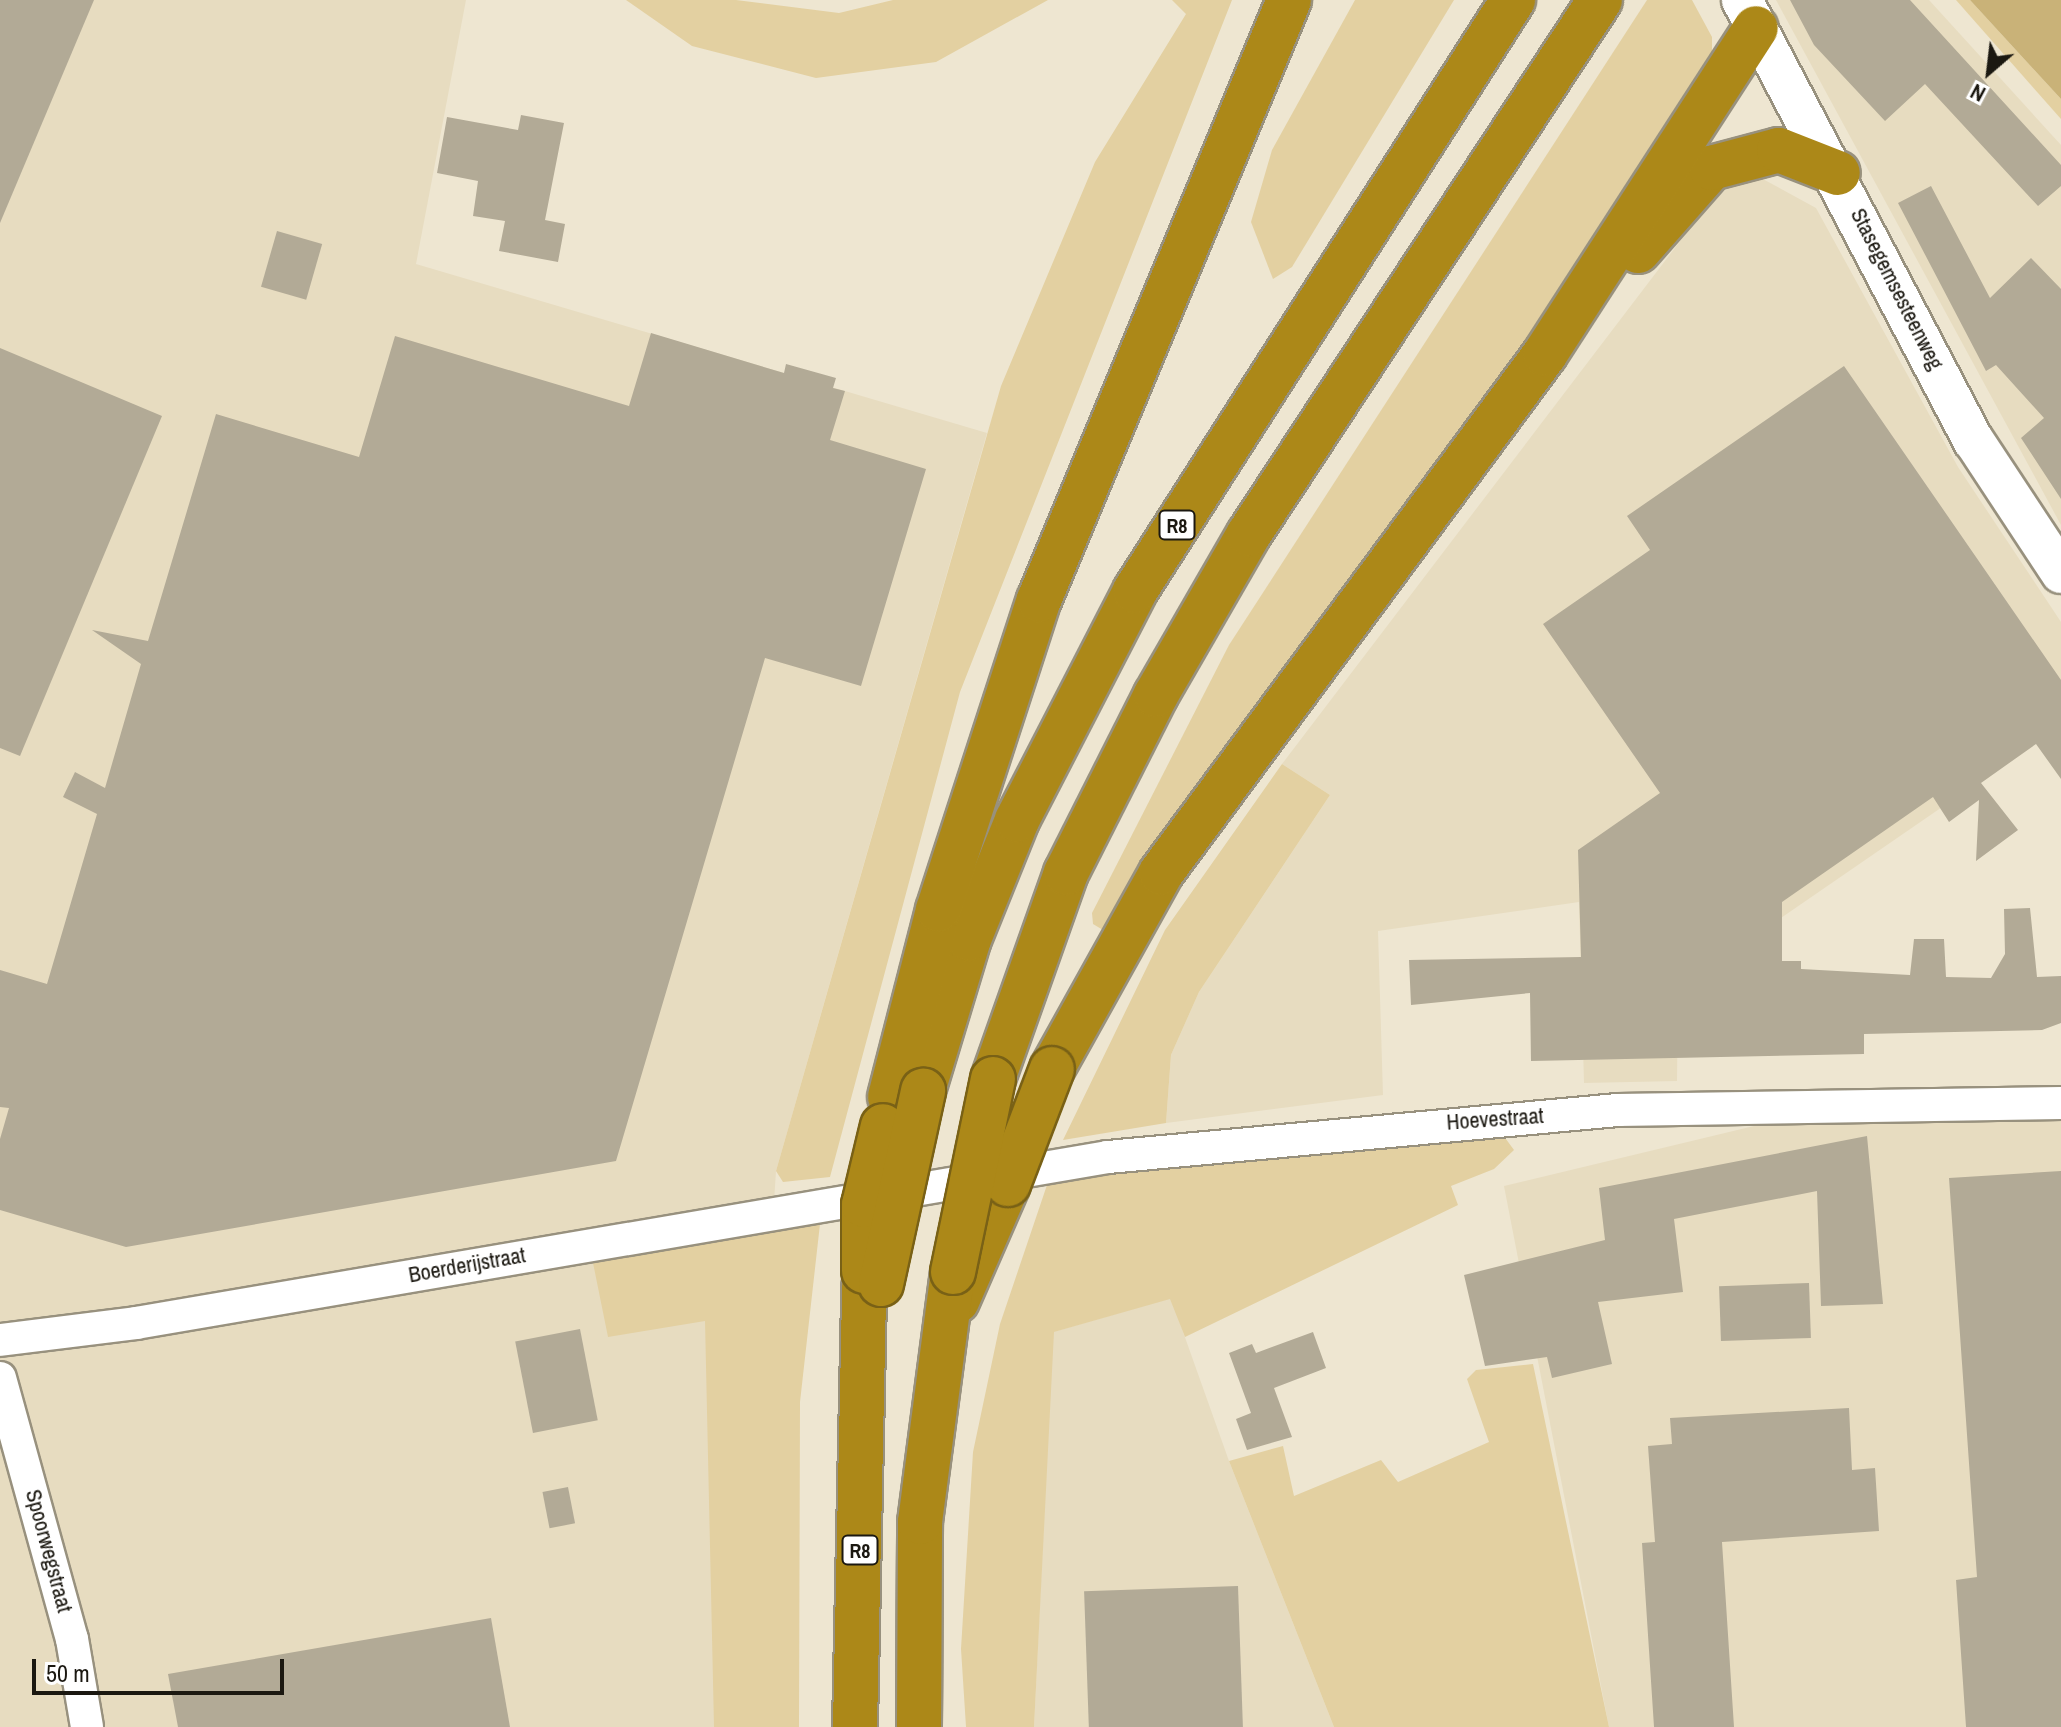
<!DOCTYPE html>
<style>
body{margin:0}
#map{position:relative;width:2061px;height:1727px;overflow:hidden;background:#eee6d1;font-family:"Archivo Narrow",sans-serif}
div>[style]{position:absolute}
.built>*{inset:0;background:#e7dcc0}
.green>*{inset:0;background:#e3d0a1}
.water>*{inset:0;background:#c9b278}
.building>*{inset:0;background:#b2aa96;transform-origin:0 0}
.roads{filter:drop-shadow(2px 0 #98917e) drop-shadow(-2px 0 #98917e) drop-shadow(0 2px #98917e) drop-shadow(0 -2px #98917e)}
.minor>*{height:32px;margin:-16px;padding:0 16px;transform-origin:16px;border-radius:16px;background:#fff}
.tertiary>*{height:40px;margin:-20px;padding:0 20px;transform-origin:20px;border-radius:20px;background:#fff}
.motorway>*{height:44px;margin:-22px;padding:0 22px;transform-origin:22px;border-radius:22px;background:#ac8818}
.bridges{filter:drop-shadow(2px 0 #796116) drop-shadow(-2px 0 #796116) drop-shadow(0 2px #796116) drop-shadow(0 -2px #796116)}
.motorway-bridge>*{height:44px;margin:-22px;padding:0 22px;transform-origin:22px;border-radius:22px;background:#ac8818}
span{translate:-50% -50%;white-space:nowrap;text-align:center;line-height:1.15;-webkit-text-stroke:8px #fff;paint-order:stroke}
.shield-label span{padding:2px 6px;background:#fff;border:2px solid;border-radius:6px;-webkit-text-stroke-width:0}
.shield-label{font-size:20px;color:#1b1811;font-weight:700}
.street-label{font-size:22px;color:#1b1811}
.north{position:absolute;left:1949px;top:32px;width:80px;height:80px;-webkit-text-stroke:6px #fff;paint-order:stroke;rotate:208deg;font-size:22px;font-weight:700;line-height:32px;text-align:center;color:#1b1811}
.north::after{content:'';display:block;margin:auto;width:28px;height:36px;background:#1b1811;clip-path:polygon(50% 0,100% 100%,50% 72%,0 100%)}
.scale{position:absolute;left:32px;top:1659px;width:252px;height:36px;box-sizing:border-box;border:4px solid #1b1811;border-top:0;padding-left:10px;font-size:24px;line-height:28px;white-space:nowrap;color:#1b1811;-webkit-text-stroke:6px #fff;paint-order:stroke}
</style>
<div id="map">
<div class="built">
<i style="clip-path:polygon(0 0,466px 0,416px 264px,987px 433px,776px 1171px,740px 1727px,0 1727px)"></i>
<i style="clip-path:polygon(1776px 0,1929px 0,2061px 145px,2061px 525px)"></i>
<i style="clip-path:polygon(1761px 178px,1816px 208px,1958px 467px,2061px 622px,2061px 708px,2009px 761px,1678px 989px,1677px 1081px,1584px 1083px,1579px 902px,1378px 931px,1383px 1095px,1166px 1123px,1171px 1055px,1199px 992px,1330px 795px,1282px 764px,1703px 211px,1733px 183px)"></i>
<i style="clip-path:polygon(1791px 1117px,2061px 1121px,2061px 1727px,1609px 1727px,1504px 1186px)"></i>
<i style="clip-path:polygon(1171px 1298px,1229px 1461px,1334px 1727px,1034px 1727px,1053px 1332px)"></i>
</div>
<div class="green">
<i style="clip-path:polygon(626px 0,736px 0,839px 13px,893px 0,1048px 0,936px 62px,816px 78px,692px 46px)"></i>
<i style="clip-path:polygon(1172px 0,1232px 0,960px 692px,830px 1177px,783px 1182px,776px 1171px,1001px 386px,1095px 162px,1186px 14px)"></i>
<i style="clip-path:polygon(1355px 0,1454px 0,1292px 267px,1273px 279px,1251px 222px,1272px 150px)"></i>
<i style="clip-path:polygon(1647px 0,1692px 0,1712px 37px,1712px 59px,1631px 209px,1103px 930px,1093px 924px,1092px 913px,1229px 645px)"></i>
<i style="clip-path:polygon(1956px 0,1970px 0,2061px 99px,2061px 119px)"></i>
<i style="clip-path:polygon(1282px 764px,1330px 795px,1199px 992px,1171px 1055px,1166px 1123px,1063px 1140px,1165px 930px)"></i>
<i style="clip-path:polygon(1503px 1135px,1514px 1150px,1494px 1169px,1451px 1186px,1458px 1205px,1185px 1337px,1170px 1299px,1054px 1332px,1034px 1727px,966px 1727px,961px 1649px,973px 1452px,1000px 1324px,1048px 1182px,1279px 1150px)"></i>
<i style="clip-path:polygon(820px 1224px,800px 1402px,799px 1727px,714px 1727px,705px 1321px,608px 1337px,591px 1253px)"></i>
<i style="clip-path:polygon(1533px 1364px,1609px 1727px,1334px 1727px,1229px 1461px,1283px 1446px,1294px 1496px,1381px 1460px,1398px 1482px,1489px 1442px,1467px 1379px,1476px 1370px)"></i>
</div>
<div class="water">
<i style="clip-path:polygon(1970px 0,2061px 0,2061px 99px)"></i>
</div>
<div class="building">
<i style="clip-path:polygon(0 0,94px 0,0 223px)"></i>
<i style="clip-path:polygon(1790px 0,1910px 0,2061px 165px,2061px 186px,2038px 206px,1925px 84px,1885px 121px,1814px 45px)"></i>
<i style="clip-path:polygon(521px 115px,564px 123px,545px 220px,565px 224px,558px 262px,499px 251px,505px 221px,473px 216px,478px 181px,437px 173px,447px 117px,518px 130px)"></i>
<i style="clip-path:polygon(1931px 186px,1990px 298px,2031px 258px,2061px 289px,2061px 499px,2021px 438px,2044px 418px,1996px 365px,1986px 371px,1898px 203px)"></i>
<i style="left:277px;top:231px;width:47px;height:58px;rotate:16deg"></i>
<i style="clip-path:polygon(651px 333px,784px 373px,786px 364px,836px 378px,833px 388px,845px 391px,830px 440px,926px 469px,861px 686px,765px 658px,616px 1161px,126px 1247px,0 1210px,0 1139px,9px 1108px,0 1107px,0 970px,47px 984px,97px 814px,63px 797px,75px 772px,105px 788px,141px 664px,92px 630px,148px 641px,216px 414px,359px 457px,395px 336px,629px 406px)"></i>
<i style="clip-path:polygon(0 348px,162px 416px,20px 756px,0 748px)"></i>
<i style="clip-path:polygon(1844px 366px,2061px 680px,2061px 779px,2036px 744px,1981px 783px,2018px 830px,1976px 861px,1979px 800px,1949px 822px,1933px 797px,1782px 902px,1782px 961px,1801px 961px,1801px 969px,1910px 975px,1914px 939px,1944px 939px,1946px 977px,1991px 978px,2005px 954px,2004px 909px,2030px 908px,2037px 977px,2061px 976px,2061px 1023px,2042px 1030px,1864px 1034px,1864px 1054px,1531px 1061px,1530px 993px,1411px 1005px,1409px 960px,1581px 957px,1578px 850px,1660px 793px,1543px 624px,1650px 550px,1627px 516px)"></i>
<i style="clip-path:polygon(1867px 1136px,1883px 1304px,1821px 1306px,1817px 1191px,1674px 1219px,1683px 1292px,1598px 1302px,1612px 1364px,1552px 1378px,1547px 1357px,1485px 1366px,1464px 1275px,1605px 1240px,1599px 1188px)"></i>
<i style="clip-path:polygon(2061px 1171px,2061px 1727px,1966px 1727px,1956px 1580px,1977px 1577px,1949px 1178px)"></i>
<i style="left:1809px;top:1283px;width:55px;height:90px;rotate:88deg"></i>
<i style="left:580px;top:1329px;width:93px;height:66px;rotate:79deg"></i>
<i style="clip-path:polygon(1313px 1332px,1326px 1368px,1274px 1388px,1292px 1437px,1247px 1450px,1236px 1419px,1251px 1413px,1229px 1353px,1252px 1344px,1256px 1353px)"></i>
<i style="clip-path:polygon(1849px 1408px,1852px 1470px,1875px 1468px,1879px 1531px,1722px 1542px,1734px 1727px,1654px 1727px,1642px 1543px,1655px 1542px,1648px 1446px,1672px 1444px,1670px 1418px)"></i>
<i style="left:568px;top:1487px;width:37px;height:26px;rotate:79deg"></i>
<i style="left:1238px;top:1586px;width:141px;height:154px;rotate:88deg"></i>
<i style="clip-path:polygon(491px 1618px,510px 1727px,178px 1727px,168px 1674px)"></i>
</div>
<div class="roads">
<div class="minor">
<i style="left:0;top:1340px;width:137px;rotate:-7.1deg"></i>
<i style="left:136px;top:1323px;width:986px;rotate:-9.69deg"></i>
<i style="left:1108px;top:1157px;width:512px;rotate:-5.27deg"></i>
<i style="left:1618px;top:1110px;width:443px;rotate:-0.9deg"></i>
<i style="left:0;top:1378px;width:271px;rotate:74.6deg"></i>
<i style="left:72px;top:1639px;width:89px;rotate:80.3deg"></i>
</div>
<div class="tertiary">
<i style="left:1742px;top:0;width:498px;rotate:62.3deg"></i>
<i style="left:1974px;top:441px;width:158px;rotate:56.6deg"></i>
</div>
<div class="motorway">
<i style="left:1638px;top:251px;width:111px;rotate:-48.7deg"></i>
<i style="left:1711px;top:168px;width:70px;rotate:-14.8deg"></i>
<i style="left:1779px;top:150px;width:63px;rotate:21.3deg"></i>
<i style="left:1052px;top:1069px;width:224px;rotate:-60.9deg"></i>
<i style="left:1161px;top:873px;width:646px;rotate:-53.5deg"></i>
<i style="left:1545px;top:354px;width:388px;rotate:-57.1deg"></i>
<i style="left:993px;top:1079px;width:219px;rotate:-70.5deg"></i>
<i style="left:1066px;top:873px;width:199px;rotate:-63.2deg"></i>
<i style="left:1156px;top:695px;width:186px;rotate:-60deg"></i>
<i style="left:1249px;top:534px;width:639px;rotate:-56.68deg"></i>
<i style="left:923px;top:1091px;width:159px;rotate:-73.2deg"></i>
<i style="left:969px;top:939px;width:128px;rotate:-68deg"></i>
<i style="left:1017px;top:820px;width:258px;rotate:-62.7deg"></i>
<i style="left:1135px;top:591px;width:702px;rotate:-57.4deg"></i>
<i style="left:890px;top:1097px;width:193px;rotate:-75.6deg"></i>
<i style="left:938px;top:910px;width:326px;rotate:-72deg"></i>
<i style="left:1039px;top:600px;width:650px;rotate:-67.38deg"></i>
<i style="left:957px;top:1301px;width:128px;rotate:-66.4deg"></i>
<i style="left:855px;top:1727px;width:440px;rotate:-88.8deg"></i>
<i style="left:919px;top:1727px;width:205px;rotate:-89.7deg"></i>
<i style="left:920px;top:1522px;width:252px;rotate:-82.5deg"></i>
</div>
</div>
<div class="bridges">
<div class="motorway-bridge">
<i style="left:1008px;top:1184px;width:123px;rotate:-69.1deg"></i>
<i style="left:864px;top:1271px;width:66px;rotate:-90deg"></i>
<i style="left:864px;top:1205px;width:81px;rotate:-76.5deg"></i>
<i style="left:953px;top:1272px;width:197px;rotate:-78.3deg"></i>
<i style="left:881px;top:1284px;width:198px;rotate:-77.7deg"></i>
</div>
</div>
<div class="shield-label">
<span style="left:1177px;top:525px">R8</span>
<span style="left:860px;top:1550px">R8</span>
</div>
<div class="street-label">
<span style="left:1897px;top:289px;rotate:63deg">Stasegemsesteenweg</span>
<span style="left:1495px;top:1119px;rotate:-4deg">Hoevestraat</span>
<span style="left:467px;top:1265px;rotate:-10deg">Boerderijstraat</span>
<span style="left:49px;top:1551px;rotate:75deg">Spoorwegstraat</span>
</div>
<div class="north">N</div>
<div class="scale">50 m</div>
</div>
